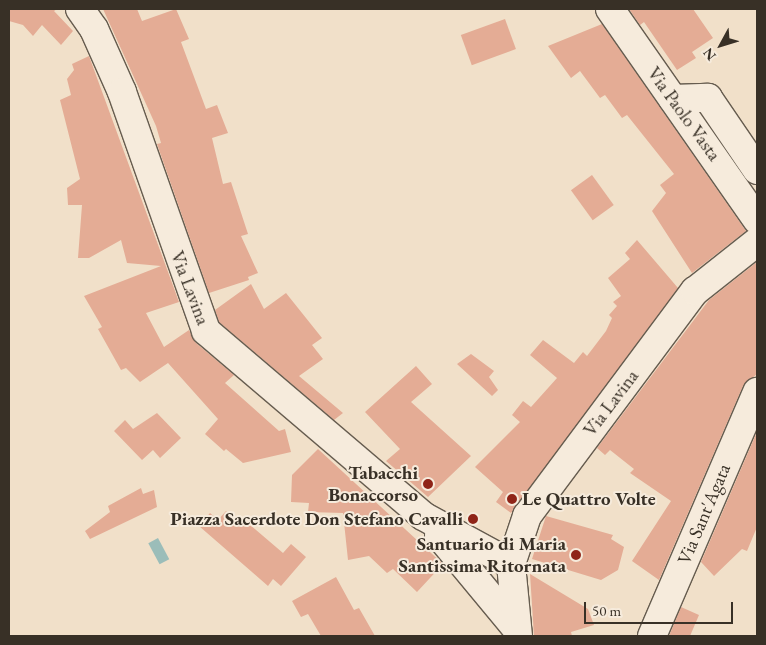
<!DOCTYPE html>
<style>
body{margin:0}
#map{position:relative;width:766px;height:645px;overflow:hidden;background:#f1e0c9;font-family:"EB Garamond",serif}
div>[style]{position:absolute}
.water>*{inset:0;background:#9bbdb9;transform-origin:0 0}
.building>*{inset:0;background:#e4ac95;transform-origin:0 0}
.roads{filter:drop-shadow(1px 0 #665c4f) drop-shadow(-1px 0 #665c4f) drop-shadow(0 1px #665c4f) drop-shadow(0 -1px #665c4f)}
.minor>*{height:28px;margin:-14px;padding:0 14px;transform-origin:14px;border-radius:14px;background:#f6ebdc}
.dots>*{width:14px;height:14px;translate:-50% -50%;box-sizing:border-box;border:2px solid #f6ebdc;border-radius:50%}
span{translate:-50% -50%;white-space:nowrap;text-align:center;line-height:1.15;-webkit-text-stroke:4px #f6ebdc;paint-order:stroke}
.street-label{font-size:19px;color:#383026}
.poi-label{font-size:19px;color:#383026;font-weight:700}
.right{translate:-100% -50%;text-align:right}
.left{translate:0 -50%;text-align:left}
.frame{position:absolute;inset:0;border:10px solid #383026;pointer-events:none}
.north{position:absolute;left:696px;top:20px;width:50px;height:50px;-webkit-text-stroke:4px #f6ebdc;paint-order:stroke;rotate:231deg;font-size:14px;font-weight:700;line-height:20px;text-align:center;color:#383026}
.north::after{content:'';display:block;margin:auto;width:18px;height:22px;background:#383026;clip-path:polygon(50% 0,100% 100%,50% 72%,0 100%)}
.scale{position:absolute;left:584px;top:602px;width:149px;height:22px;box-sizing:border-box;border:2px solid #383026;border-top:0;padding-left:6px;font-size:15px;line-height:18px;white-space:nowrap;color:#383026;-webkit-text-stroke:4px #f6ebdc;paint-order:stroke}
</style>
<div id="map">
<div class="water">
<i style="left:158px;top:538px;width:24px;height:11px;rotate:62deg"></i>
</div>
<div class="building">
<i style="clip-path:polygon(9px 9px,57px 9px,54px 11px,73px 31px,61px 45px,42px 25px,33px 36px,23px 25px,9px 21px)"></i>
<i style="clip-path:polygon(103px 9px,137px 9px,142px 21px,176px 9px,189px 39px,181px 42px,206px 109px,217px 105px,228px 133px,212px 138px,223px 184px,231px 182px,248px 234px,241px 236px,258px 273px,248px 277px,249px 280px,209px 293px,157px 144px,161px 143px,156px 126px)"></i>
<i style="clip-path:polygon(629px 9px,693px 9px,713px 38px,692px 52px,696px 58px,677px 70px,644px 22px,640px 25px)"></i>
<i style="left:505px;top:19px;width:32px;height:47px;rotate:70deg"></i>
<i style="clip-path:polygon(602px 24px,746px 231px,692px 273px,652px 211px,666px 193px,660px 185px,674px 174px,627px 115px,622px 118px,605px 95px,600px 98px,580px 71px,571px 78px,548px 46px)"></i>
<i style="clip-path:polygon(89px 56px,179px 302px,146px 313px,164px 347px,189px 330px,196px 343px,234px 375px,225px 383px,279px 431px,285px 429px,291px 452px,243px 463px,226px 449px,224px 451px,205px 434px,218px 419px,168px 363px,140px 382px,126px 368px,121px 370px,98px 329px,102px 327px,84px 296px,161px 266px,127px 263px,121px 240px,89px 258px,78px 258px,82px 205px,68px 205px,67px 188px,80px 179px,60px 100px,71px 95px,67px 79px,74px 70px,72px 64px)"></i>
<i style="left:592px;top:175px;width:37px;height:26px;rotate:54deg"></i>
<i style="clip-path:polygon(637px 240px,678px 288px,511px 513px,496px 502px,503px 492px,475px 467px,520px 422px,512px 415px,523px 401px,531px 407px,557px 378px,530px 355px,543px 340px,574px 363px,583px 352px,587px 356px,606px 331px,612px 318px,609px 315px,617px 306px,613px 302px,621px 296px,608px 278px,630px 259px,625px 253px)"></i>
<i style="clip-path:polygon(757px 262px,757px 374px,743px 386px,659px 580px,632px 561px,671px 501px,630px 473px,634px 469px,610px 450px,605px 455px,597px 448px,709px 300px)"></i>
<i style="clip-path:polygon(251px 284px,264px 309px,286px 293px,322px 338px,312px 345px,323px 359px,299px 376px,343px 413px,334px 420px,219px 322px,215px 310px)"></i>
<i style="clip-path:polygon(471px 354px,494px 371px,489px 377px,498px 390px,492px 396px,457px 364px)"></i>
<i style="clip-path:polygon(416px 366px,432px 384px,411px 402px,471px 456px,428px 497px,386px 461px,400px 449px,365px 412px)"></i>
<i style="clip-path:polygon(157px 413px,181px 438px,160px 458px,153px 450px,142px 460px,114px 431px,125px 420px,133px 429px)"></i>
<i style="clip-path:polygon(756px 434px,757px 527px,747px 551px,742px 549px,714px 576px,701px 562px)"></i>
<i style="clip-path:polygon(318px 449px,443px 564px,417px 592px,393px 569px,387px 573px,369px 556px,348px 560px,343px 513px,308px 512px,309px 503px,291px 502px,292px 475px)"></i>
<i style="clip-path:polygon(141px 488px,143px 494px,154px 490px,157px 507px,90px 539px,85px 531px,110px 512px,108px 506px)"></i>
<i style="clip-path:polygon(226px 511px,240px 523px,243px 519px,283px 553px,291px 544px,306px 557px,281px 586px,273px 579px,268px 586px,199px 526px,210px 513px,218px 520px)"></i>
<i style="clip-path:polygon(546px 516px,613px 535px,611px 539px,624px 547px,618px 570px,601px 580px,532px 559px)"></i>
<i style="clip-path:polygon(530px 574px,588px 609px,594px 625px,571px 632px,572px 636px,534px 636px)"></i>
<i style="clip-path:polygon(336px 577px,354px 610px,359px 608px,375px 636px,321px 636px,308px 614px,301px 617px,292px 601px)"></i>
<i style="clip-path:polygon(681px 607px,699px 615px,690px 636px,669px 636px)"></i>
</div>
<div class="roads">
<div class="minor">
<i style="left:80px;top:9px;width:24px;rotate:55deg"></i>
<i style="left:94px;top:29px;width:69px;rotate:66deg"></i>
<i style="left:122px;top:92px;width:253px;rotate:70.6deg"></i>
<i style="left:206px;top:331px;width:285px;rotate:40.4deg"></i>
<i style="left:423px;top:516px;width:100px;rotate:28.6deg"></i>
<i style="left:610px;top:9px;width:257px;rotate:55.1deg"></i>
<i style="left:673px;top:99px;width:35px;rotate:-2deg"></i>
<i style="left:708px;top:98px;width:87px;rotate:55.8deg"></i>
<i style="left:439px;top:535px;width:119px;rotate:50.4deg"></i>
<i style="left:518px;top:636px;width:72px;rotate:-95.6deg"></i>
<i style="left:511px;top:564px;width:51px;rotate:-71.6deg"></i>
<i style="left:527px;top:516px;width:281px;rotate:-53.3deg"></i>
<i style="left:695px;top:291px;width:79px;rotate:-38.3deg"></i>
<i style="left:652px;top:636px;width:266px;rotate:-66.7deg"></i>
</div>
</div>
<div class="dots">
<i style="left:428px;top:484px;background:#8f2418"></i>
<i style="left:512px;top:499px;background:#8f2418"></i>
<i style="left:473px;top:519px;background:#8f2418"></i>
<i style="left:576px;top:555px;background:#8f2418"></i>
</div>
<div class="street-label">
<span style="left:684px;top:114px;rotate:54deg">Via Paolo Vasta</span>
<span style="left:190px;top:288px;rotate:69deg">Via Lavina</span>
<span style="left:611px;top:403px;rotate:-53deg">Via Lavina</span>
<span style="left:704px;top:514px;rotate:-67deg">Via Sant'Agata</span>
</div>
<div class="poi-label">
<span class="right" style="left:418px;top:484px">Tabacchi<br>Bonaccorso</span>
<span class="left" style="left:522px;top:499px">Le Quattro Volte</span>
<span class="right" style="left:463px;top:519px">Piazza Sacerdote Don Stefano Cavalli</span>
<span class="right" style="left:566px;top:555px">Santuario di Maria<br>Santissima Ritornata</span>
</div>
<div class="frame"></div>
<div class="north">N</div>
<div class="scale">50 m</div>
</div>
